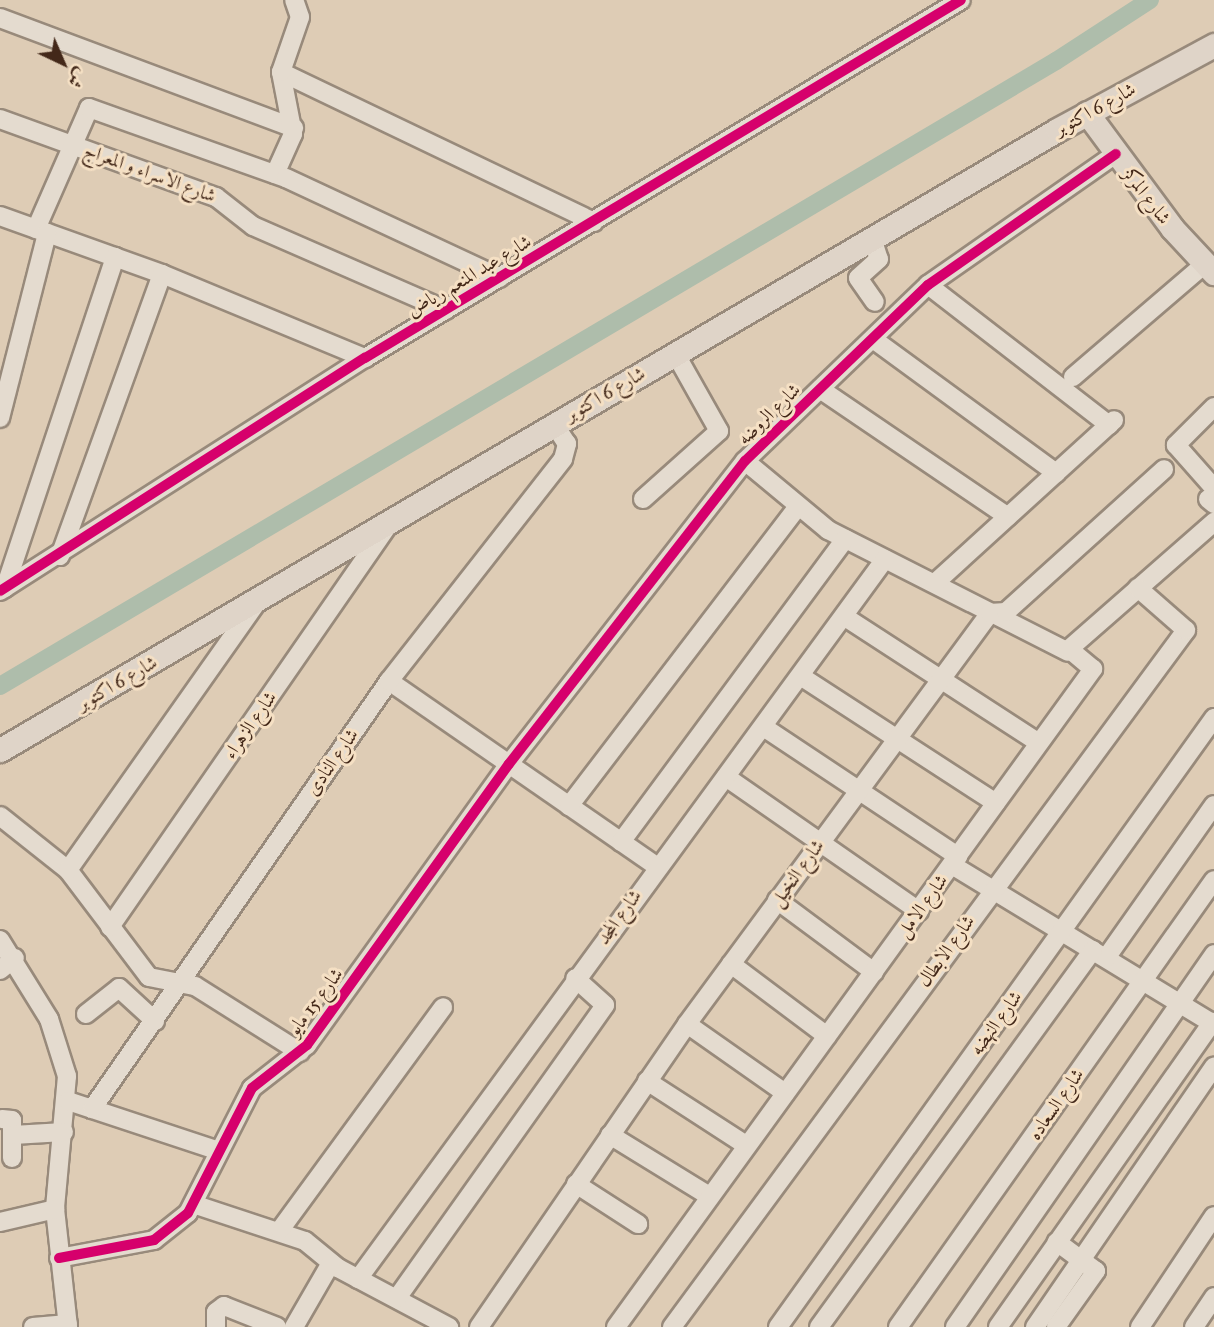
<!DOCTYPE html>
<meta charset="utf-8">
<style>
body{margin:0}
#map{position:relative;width:1214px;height:1327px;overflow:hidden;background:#deccb5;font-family:"IM FELL Great Primer",Amiri,serif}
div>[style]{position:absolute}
.canal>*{height:18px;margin:-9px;padding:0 9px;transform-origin:9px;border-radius:9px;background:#aebdab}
.roads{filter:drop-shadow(2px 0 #988a7b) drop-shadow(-2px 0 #988a7b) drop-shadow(0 2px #988a7b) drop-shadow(0 -2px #988a7b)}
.minor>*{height:18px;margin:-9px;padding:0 9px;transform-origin:9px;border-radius:9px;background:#e4dbcf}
.major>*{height:23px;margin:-11.5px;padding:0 11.5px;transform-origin:11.5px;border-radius:11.5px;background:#dfd4c8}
.cycleway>*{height:10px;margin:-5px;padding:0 5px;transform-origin:5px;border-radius:5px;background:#d6006c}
span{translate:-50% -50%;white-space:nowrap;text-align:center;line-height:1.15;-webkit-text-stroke:6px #f5e0c4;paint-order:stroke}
.street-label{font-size:19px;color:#432819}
.north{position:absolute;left:28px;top:28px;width:70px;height:70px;-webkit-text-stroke:5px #f5e0c4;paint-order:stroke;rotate:136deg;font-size:19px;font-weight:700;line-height:28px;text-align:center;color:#432819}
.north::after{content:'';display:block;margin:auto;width:24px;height:32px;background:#432819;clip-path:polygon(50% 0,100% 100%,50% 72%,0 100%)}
</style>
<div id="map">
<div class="canal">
<i style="left:0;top:686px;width:1227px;rotate:-30.62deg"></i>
<i style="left:1056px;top:61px;width:112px;rotate:-33deg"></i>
</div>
<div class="roads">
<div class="minor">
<i style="left:0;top:18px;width:314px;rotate:20.5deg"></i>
<i style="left:281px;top:72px;width:347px;rotate:25.6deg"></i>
<i style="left:0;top:119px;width:230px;rotate:19.9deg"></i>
<i style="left:216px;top:197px;width:47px;rotate:38.1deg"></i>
<i style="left:253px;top:226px;width:210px;rotate:23.6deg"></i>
<i style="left:275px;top:174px;width:44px;rotate:-65.8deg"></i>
<i style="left:293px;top:134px;width:63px;rotate:-101deg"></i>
<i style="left:281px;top:72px;width:58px;rotate:-70.9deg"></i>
<i style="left:300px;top:17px;width:18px;rotate:-109deg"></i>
<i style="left:0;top:216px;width:172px;rotate:19.7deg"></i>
<i style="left:162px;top:274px;width:220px;rotate:22.5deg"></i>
<i style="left:36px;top:229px;width:132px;rotate:-66.3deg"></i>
<i style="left:89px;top:108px;width:209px;rotate:19.6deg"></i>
<i style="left:286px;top:178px;width:236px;rotate:25deg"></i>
<i style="left:872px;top:238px;width:22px;rotate:72deg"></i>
<i style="left:879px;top:259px;width:28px;rotate:138deg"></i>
<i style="left:858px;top:278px;width:29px;rotate:55deg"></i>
<i style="left:928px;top:285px;width:229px;rotate:37.7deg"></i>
<i style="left:873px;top:339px;width:227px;rotate:36.2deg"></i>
<i style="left:1073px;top:377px;width:174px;rotate:-40.6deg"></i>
<i style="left:820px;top:389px;width:227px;rotate:34.2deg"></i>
<i style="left:1214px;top:407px;width:54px;rotate:135deg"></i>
<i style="left:1176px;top:445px;width:57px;rotate:48.5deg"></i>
<i style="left:0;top:418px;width:191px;rotate:-75.7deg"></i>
<i style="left:745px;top:461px;width:108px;rotate:39.7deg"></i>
<i style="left:828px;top:530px;width:269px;rotate:26.9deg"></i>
<i style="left:643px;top:499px;width:102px;rotate:-41.8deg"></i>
<i style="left:719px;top:431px;width:90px;rotate:-119.4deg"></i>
<i style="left:1208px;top:499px;width:8px;rotate:40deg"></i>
<i style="left:60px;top:556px;width:300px;rotate:-70.1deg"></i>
<i style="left:935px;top:583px;width:242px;rotate:-42.3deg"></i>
<i style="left:5px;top:588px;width:349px;rotate:-71.6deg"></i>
<i style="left:0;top:591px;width:433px;rotate:-32.6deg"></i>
<i style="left:365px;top:358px;width:695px;rotate:-30.99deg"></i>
<i style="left:845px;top:617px;width:231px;rotate:33deg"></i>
<i style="left:802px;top:677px;width:231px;rotate:33deg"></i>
<i style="left:389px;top:681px;width:325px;rotate:34.7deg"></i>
<i style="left:765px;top:728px;width:232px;rotate:33.6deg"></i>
<i style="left:726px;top:777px;width:235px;rotate:34.8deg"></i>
<i style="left:569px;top:806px;width:377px;rotate:-52.6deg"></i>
<i style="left:0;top:816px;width:87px;rotate:38.5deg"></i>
<i style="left:68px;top:870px;width:134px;rotate:52.9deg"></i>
<i style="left:149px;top:977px;width:47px;rotate:11.1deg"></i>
<i style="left:195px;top:986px;width:124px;rotate:32.2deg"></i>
<i style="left:621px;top:842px;width:377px;rotate:-53.5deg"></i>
<i style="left:952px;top:865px;width:306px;rotate:31.3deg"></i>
<i style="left:68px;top:870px;width:327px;rotate:-54.8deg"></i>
<i style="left:777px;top:900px;width:121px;rotate:36.6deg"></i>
<i style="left:110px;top:927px;width:489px;rotate:-55.3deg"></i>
<i style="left:0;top:940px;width:93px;rotate:58.2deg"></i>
<i style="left:49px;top:1019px;width:60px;rotate:72.5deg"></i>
<i style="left:67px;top:1076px;width:134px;rotate:95.2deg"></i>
<i style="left:55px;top:1209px;width:119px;rotate:83.7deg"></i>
<i style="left:1106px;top:958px;width:187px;rotate:-54.8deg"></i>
<i style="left:731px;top:964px;width:120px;rotate:36.9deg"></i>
<i style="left:0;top:970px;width:19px;rotate:-39deg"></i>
<i style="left:86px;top:1014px;width:42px;rotate:-38.2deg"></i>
<i style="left:119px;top:988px;width:49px;rotate:42.5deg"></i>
<i style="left:687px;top:1024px;width:120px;rotate:35.1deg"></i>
<i style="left:647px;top:1081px;width:118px;rotate:32.9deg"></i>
<i style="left:68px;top:1101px;width:156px;rotate:18.3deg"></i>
<i style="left:92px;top:1109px;width:521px;rotate:-55.24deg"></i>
<i style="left:389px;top:681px;width:282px;rotate:-51.9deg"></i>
<i style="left:563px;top:459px;width:16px;rotate:-75deg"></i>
<i style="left:567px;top:444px;width:24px;rotate:-123deg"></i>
<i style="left:2px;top:1119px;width:10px;rotate:6deg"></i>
<i style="left:12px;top:1120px;width:38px;rotate:90deg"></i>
<i style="left:13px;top:1135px;width:51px;rotate:-3.4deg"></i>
<i style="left:610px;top:1135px;width:116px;rotate:31.6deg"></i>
<i style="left:576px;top:1184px;width:74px;rotate:32.8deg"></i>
<i style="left:193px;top:1204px;width:118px;rotate:18.3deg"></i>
<i style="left:305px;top:1241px;width:43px;rotate:39.3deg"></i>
<i style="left:338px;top:1268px;width:126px;rotate:28deg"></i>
<i style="left:0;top:1222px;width:57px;rotate:-13.3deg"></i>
<i style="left:280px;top:1230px;width:276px;rotate:-53.8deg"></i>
<i style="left:59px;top:1258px;width:97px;rotate:-10.7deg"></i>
<i style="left:154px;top:1240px;width:43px;rotate:-38.5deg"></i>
<i style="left:188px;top:1213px;width:140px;rotate:-62.9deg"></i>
<i style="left:252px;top:1088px;width:70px;rotate:-38deg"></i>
<i style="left:307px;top:1045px;width:346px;rotate:-54.3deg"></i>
<i style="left:509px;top:764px;width:384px;rotate:-52.1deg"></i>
<i style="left:745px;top:461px;width:254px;rotate:-43.9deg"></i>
<i style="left:928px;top:285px;width:229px;rotate:-34.9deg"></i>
<i style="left:358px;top:1279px;width:892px;rotate:-53.8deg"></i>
<i style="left:397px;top:1298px;width:359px;rotate:-54.6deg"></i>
<i style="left:605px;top:1005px;width:40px;rotate:-138deg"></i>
<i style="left:33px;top:1327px;width:35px;rotate:-5deg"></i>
<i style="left:216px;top:1327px;width:15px;rotate:-90deg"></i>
<i style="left:216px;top:1312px;width:10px;rotate:-37deg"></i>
<i style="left:224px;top:1306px;width:57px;rotate:21.6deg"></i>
<i style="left:294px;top:1327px;width:74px;rotate:-60deg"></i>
<i style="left:479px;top:1327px;width:368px;rotate:-55.5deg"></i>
<i style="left:687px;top:1024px;width:511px;rotate:-53.6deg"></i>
<i style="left:990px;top:613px;width:16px;rotate:-4deg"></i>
<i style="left:1006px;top:612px;width:213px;rotate:-42.1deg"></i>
<i style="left:616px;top:1327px;width:813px;rotate:-54.06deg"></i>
<i style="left:1093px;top:669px;width:31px;rotate:-140deg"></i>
<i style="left:1069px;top:649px;width:193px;rotate:-41.2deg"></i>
<i style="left:672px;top:1327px;width:866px;rotate:-53.59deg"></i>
<i style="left:1186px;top:630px;width:64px;rotate:-138.8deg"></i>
<i style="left:778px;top:1327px;width:749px;rotate:-54.4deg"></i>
<i style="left:819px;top:1327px;width:466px;rotate:-54deg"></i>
<i style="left:898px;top:1327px;width:547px;rotate:-54.74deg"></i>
<i style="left:955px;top:1327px;width:454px;rotate:-55.2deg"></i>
<i style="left:998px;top:1327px;width:373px;rotate:-54.9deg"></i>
<i style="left:1035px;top:1327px;width:316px;rotate:-55.5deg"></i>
<i style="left:1056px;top:1327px;width:69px;rotate:-54.5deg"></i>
<i style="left:1096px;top:1271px;width:49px;rotate:-143.4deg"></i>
<i style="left:1140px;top:1327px;width:133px;rotate:-56.3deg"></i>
<i style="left:1194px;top:1327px;width:36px;rotate:-56deg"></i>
</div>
<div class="major">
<i style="left:1087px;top:113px;width:143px;rotate:53.5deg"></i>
<i style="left:1172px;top:228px;width:62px;rotate:47deg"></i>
<i style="left:0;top:750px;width:1225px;rotate:-30.39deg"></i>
<i style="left:1057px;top:130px;width:179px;rotate:-28.4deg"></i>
</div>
</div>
<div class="cycleway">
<i style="left:0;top:591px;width:433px;rotate:-32.6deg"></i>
<i style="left:365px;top:358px;width:695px;rotate:-30.99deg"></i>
<i style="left:59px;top:1258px;width:97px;rotate:-10.7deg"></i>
<i style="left:154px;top:1240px;width:43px;rotate:-38.5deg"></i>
<i style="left:188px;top:1213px;width:140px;rotate:-62.9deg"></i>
<i style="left:252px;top:1088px;width:70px;rotate:-38deg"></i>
<i style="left:307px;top:1045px;width:346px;rotate:-54.3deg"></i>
<i style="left:509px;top:764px;width:384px;rotate:-52.1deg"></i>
<i style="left:745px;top:461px;width:254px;rotate:-43.9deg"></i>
<i style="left:928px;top:285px;width:229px;rotate:-34.9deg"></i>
</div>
<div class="street-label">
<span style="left:1095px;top:109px;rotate:-29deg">شارع 6 اكتوبر</span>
<span style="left:150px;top:173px;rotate:20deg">شارع الاسراء و المعراج</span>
<span style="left:1147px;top:196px;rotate:53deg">شارع المركز</span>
<span style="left:469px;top:276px;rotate:-31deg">شارع عبد المنعم رياض</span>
<span style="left:605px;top:394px;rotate:-30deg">شارع 6 اكتوبر</span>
<span style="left:769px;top:414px;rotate:-44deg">شارع الروضه</span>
<span style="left:117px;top:683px;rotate:-30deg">شارع 6 اكتوبر</span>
<span style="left:250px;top:725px;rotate:-55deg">شارع الزهراء</span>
<span style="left:332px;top:762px;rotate:-55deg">شارع النادى</span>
<span style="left:797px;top:873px;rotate:-54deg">شارع النخيل</span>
<span style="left:922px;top:906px;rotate:-54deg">شارع الامل</span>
<span style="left:619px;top:917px;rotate:-54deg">شارع المجد</span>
<span style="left:946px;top:951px;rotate:-54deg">شارع الابطال</span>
<span style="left:315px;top:1002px;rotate:-53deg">شارع 15 مايو</span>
<span style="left:996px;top:1023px;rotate:-54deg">شارع النهضه</span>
<span style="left:1056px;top:1104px;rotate:-55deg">شارع السعاده</span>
</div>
<div class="north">ش</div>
</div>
